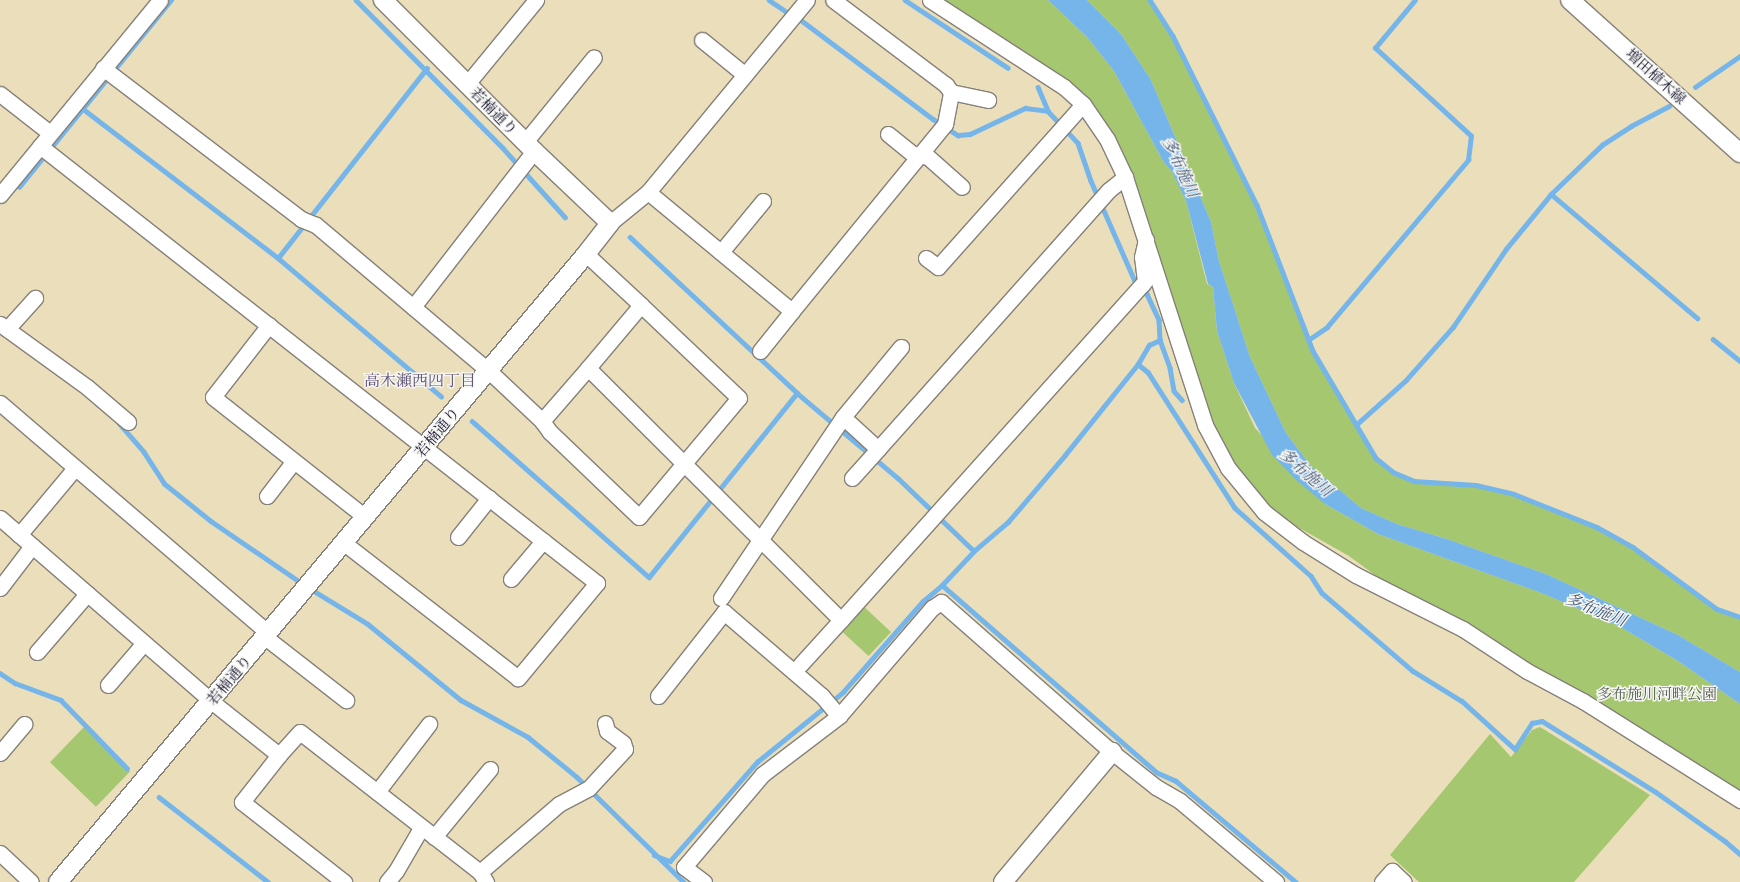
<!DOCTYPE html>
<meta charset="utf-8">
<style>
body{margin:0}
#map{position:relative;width:1740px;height:882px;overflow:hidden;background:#eadfba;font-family:"Gentium Book Plus","Noto Serif JP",serif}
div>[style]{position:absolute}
.green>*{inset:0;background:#a4c770;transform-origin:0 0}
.water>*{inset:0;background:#75b5e9}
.stream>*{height:4.5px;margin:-2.25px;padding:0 2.25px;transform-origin:2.25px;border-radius:2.25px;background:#75b5e9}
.roads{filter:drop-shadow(1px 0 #86807a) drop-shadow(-1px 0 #86807a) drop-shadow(0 1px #86807a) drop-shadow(0 -1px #86807a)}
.minor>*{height:15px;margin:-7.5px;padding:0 7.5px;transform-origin:7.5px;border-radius:7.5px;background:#fff}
.tertiary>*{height:18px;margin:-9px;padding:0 9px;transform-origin:9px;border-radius:9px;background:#fff}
span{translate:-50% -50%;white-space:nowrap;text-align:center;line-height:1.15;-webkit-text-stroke:3px #f6f6f2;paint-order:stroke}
.street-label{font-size:15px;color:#22223b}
.park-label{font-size:15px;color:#505c4e}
.water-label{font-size:16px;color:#3f5578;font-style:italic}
.neighbourhood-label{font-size:16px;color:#5e5175}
</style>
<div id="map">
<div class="green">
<i style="clip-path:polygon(943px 0,1048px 0,1087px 37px,1114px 71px,1163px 161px,1172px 172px,1186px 201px,1207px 284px,1213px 287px,1217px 331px,1234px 383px,1255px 428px,1325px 504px,1378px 534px,1544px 594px,1617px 625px,1678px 661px,1737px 702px,1740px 704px,1740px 798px,1590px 697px,1465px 628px,1426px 602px,1383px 581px,1349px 556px,1287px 521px,1270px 508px,1231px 460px,1217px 437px,1134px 190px,1068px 82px)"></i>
<i style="clip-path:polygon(1087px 0,1150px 0,1173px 36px,1257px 205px,1313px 351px,1376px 458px,1393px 472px,1414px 481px,1476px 485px,1514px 494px,1597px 527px,1633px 547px,1717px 609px,1740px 617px,1740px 672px,1678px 635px,1546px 574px,1447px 539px,1397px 524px,1361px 508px,1311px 466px,1286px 433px,1250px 357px,1219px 261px,1211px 222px,1151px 80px,1121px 34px)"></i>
<i style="left:861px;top:604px;width:41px;height:33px;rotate:43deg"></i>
<i style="left:84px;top:727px;width:64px;height:49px;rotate:44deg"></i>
<i style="clip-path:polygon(1540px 727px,1650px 795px,1574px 882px,1419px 882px,1390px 855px,1490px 734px,1511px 757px,1532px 730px)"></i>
</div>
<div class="water">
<i style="clip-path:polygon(1048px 0,1087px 0,1121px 34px,1151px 80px,1211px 222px,1219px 261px,1250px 357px,1286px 433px,1311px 466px,1361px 508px,1397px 524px,1447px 539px,1546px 574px,1678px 635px,1740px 672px,1740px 704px,1678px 661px,1617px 625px,1544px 594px,1378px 534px,1325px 504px,1296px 480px,1272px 455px,1234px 383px,1217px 331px,1213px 287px,1208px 284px,1186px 201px,1172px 172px,1163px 161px,1114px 71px,1087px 37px)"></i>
</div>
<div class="stream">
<i style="left:356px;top:0;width:209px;rotate:45.2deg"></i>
<i style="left:503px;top:148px;width:93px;rotate:48.1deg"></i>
<i style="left:769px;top:0;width:22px;rotate:34deg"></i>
<i style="left:905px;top:0;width:123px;rotate:33.4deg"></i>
<i style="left:1150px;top:0;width:43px;rotate:57.4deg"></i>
<i style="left:1173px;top:36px;width:189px;rotate:63.6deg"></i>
<i style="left:1257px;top:205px;width:156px;rotate:69deg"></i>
<i style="left:1313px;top:351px;width:124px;rotate:59.5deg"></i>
<i style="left:1376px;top:458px;width:22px;rotate:39deg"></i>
<i style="left:1393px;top:472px;width:23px;rotate:23deg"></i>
<i style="left:1414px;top:481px;width:62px;rotate:3.7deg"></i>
<i style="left:1476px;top:485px;width:39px;rotate:13deg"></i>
<i style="left:1514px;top:494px;width:89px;rotate:21.7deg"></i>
<i style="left:1597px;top:527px;width:41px;rotate:29.1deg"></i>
<i style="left:1633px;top:547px;width:104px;rotate:36.4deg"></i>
<i style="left:1717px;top:609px;width:24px;rotate:19deg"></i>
<i style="left:801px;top:20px;width:165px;rotate:36.9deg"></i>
<i style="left:933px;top:119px;width:30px;rotate:33deg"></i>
<i style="left:958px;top:135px;width:12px;rotate:-5deg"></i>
<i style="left:970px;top:134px;width:61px;rotate:-25.3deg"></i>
<i style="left:1025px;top:108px;width:23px;rotate:7deg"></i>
<i style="left:1038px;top:87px;width:26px;rotate:67deg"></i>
<i style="left:1048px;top:111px;width:44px;rotate:46.8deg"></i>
<i style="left:1078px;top:143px;width:40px;rotate:71.1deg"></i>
<i style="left:1091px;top:181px;width:109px;rotate:66.3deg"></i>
<i style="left:1135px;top:281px;width:18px;rotate:47deg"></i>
<i style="left:1147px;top:294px;width:29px;rotate:65deg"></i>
<i style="left:1159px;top:320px;width:20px;rotate:87deg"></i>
<i style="left:1160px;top:340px;width:30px;rotate:70deg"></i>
<i style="left:1170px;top:368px;width:23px;rotate:80deg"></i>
<i style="left:1174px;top:391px;width:12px;rotate:48deg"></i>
<i style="left:1695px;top:87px;width:55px;rotate:-34.6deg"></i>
<i style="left:82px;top:108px;width:247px;rotate:37.4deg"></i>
<i style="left:278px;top:258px;width:214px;rotate:40.3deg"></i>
<i style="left:14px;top:187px;width:5px"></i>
<i style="left:19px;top:187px;width:241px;rotate:-50.9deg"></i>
<i style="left:1551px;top:194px;width:192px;rotate:40.3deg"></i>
<i style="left:630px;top:237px;width:229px;rotate:43deg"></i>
<i style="left:797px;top:393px;width:132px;rotate:40.1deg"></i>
<i style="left:898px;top:478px;width:105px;rotate:43.8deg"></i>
<i style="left:278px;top:258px;width:241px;rotate:-51.9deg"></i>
<i style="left:1713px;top:339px;width:35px;rotate:39deg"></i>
<i style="left:1308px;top:340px;width:23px;rotate:-34deg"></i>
<i style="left:1327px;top:327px;width:219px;rotate:-49.8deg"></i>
<i style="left:1468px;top:160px;width:24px;rotate:-83deg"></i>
<i style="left:1471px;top:136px;width:130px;rotate:-137.5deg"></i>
<i style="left:1375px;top:48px;width:62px;rotate:-50.2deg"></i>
<i style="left:1138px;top:364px;width:22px;rotate:-60deg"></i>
<i style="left:1149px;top:345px;width:12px;rotate:-24deg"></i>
<i style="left:472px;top:421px;width:236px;rotate:41.4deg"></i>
<i style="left:649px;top:577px;width:236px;rotate:-51.2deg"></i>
<i style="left:119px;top:423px;width:38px;rotate:49deg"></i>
<i style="left:144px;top:452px;width:38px;rotate:57deg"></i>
<i style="left:165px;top:484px;width:59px;rotate:38.8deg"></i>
<i style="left:211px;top:521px;width:112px;rotate:34.4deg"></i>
<i style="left:1357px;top:424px;width:66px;rotate:-41.9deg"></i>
<i style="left:1406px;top:380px;width:71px;rotate:-48.4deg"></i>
<i style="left:1453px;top:327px;width:94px;rotate:-55.8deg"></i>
<i style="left:1506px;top:249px;width:71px;rotate:-50.7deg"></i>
<i style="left:1551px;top:194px;width:71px;rotate:-43.9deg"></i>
<i style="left:1602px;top:145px;width:35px;rotate:-33deg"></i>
<i style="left:1631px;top:126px;width:43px;rotate:-27.8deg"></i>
<i style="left:942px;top:585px;width:284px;rotate:41.1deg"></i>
<i style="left:1156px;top:772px;width:22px;rotate:24deg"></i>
<i style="left:1176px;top:781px;width:157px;rotate:40.1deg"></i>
<i style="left:309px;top:588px;width:69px;rotate:31.4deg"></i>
<i style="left:368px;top:624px;width:120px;rotate:39.3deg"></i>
<i style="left:461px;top:700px;width:77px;rotate:28.9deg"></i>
<i style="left:528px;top:737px;width:63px;rotate:39.2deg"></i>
<i style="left:577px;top:777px;width:150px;rotate:44.5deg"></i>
<i style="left:0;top:673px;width:18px;rotate:34deg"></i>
<i style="left:15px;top:683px;width:49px;rotate:20.3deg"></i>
<i style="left:61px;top:700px;width:95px;rotate:45.9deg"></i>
<i style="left:159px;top:797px;width:138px;rotate:37.9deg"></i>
<i style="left:654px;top:855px;width:17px;rotate:21deg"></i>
<i style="left:670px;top:861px;width:132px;rotate:-48.7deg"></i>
<i style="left:757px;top:762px;width:111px;rotate:-39.1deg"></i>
<i style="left:843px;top:692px;width:120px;rotate:-48.7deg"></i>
<i style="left:922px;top:602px;width:26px;rotate:-40deg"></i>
<i style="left:942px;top:585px;width:47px;rotate:-46.7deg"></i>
<i style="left:974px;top:551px;width:45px;rotate:-40.5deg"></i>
<i style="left:1008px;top:522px;width:88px;rotate:-49.6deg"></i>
<i style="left:1065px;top:455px;width:117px;rotate:-51.3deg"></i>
<i style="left:1138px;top:364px;width:13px;rotate:39deg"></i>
<i style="left:1148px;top:372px;width:161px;rotate:57.4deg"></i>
<i style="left:1235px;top:508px;width:102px;rotate:41.8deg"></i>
<i style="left:1311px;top:576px;width:20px;rotate:57deg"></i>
<i style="left:1322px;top:593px;width:120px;rotate:40.6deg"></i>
<i style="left:1413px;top:671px;width:57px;rotate:31.5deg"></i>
<i style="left:1462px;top:701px;width:72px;rotate:42.2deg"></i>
<i style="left:1515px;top:749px;width:31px;rotate:-57deg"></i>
<i style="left:1532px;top:723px;width:10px;rotate:-11deg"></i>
<i style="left:1542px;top:721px;width:134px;rotate:31.9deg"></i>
<i style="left:1656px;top:792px;width:85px;rotate:35.4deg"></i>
<i style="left:1725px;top:841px;width:20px;rotate:41deg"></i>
</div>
<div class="roads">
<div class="minor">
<i style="left:930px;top:0;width:160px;rotate:33deg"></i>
<i style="left:1064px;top:87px;width:25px;rotate:42deg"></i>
<i style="left:1083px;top:104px;width:42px;rotate:55.6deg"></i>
<i style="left:1107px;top:139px;width:42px;rotate:64.7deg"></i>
<i style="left:1125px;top:177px;width:261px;rotate:72.1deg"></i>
<i style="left:1205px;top:425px;width:49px;rotate:61.9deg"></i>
<i style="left:1228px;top:468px;width:57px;rotate:50.7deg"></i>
<i style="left:1264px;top:512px;width:49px;rotate:37.6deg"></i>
<i style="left:1303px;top:542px;width:62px;rotate:31.9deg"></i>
<i style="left:1356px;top:575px;width:120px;rotate:26.8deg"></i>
<i style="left:1463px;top:629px;width:77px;rotate:33.3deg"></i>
<i style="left:1527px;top:671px;width:64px;rotate:28.2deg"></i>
<i style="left:1583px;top:701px;width:186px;rotate:32.2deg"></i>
<i style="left:702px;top:40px;width:55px;rotate:39.1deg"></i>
<i style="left:103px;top:68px;width:249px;rotate:37.3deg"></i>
<i style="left:301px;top:219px;width:16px;rotate:22deg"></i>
<i style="left:316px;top:225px;width:226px;rotate:40.2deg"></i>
<i style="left:489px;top:371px;width:73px;rotate:43.3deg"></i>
<i style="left:542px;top:421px;width:70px;rotate:-49deg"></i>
<i style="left:588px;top:368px;width:357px;rotate:44.9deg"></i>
<i style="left:841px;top:620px;width:450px;rotate:-48.1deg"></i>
<i style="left:1142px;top:285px;width:5px;rotate:-53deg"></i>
<i style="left:1145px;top:281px;width:24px;rotate:-97deg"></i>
<i style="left:1142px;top:257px;width:18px;rotate:-77deg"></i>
<i style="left:467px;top:84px;width:109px;rotate:-50.6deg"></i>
<i style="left:951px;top:92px;width:38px;rotate:12deg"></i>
<i style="left:0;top:94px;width:63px;rotate:38deg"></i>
<i style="left:888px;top:134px;width:32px;rotate:39deg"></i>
<i style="left:913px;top:154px;width:15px;rotate:11deg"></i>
<i style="left:928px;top:157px;width:45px;rotate:41.4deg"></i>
<i style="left:525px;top:142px;width:109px;rotate:-50.9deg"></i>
<i style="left:40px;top:146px;width:708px;rotate:38.12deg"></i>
<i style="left:597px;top:583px;width:124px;rotate:129.7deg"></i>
<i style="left:518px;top:678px;width:220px;rotate:-142.2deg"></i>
<i style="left:648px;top:192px;width:187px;rotate:39.6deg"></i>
<i style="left:792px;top:311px;width:242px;rotate:-50.7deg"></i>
<i style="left:945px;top:124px;width:33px;rotate:-79deg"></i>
<i style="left:951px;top:92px;width:9px;rotate:-126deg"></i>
<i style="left:946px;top:85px;width:141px;rotate:-143deg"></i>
<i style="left:0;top:195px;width:252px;rotate:-50.6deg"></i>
<i style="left:610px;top:223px;width:49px;rotate:-39.2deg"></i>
<i style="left:648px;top:192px;width:249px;rotate:-50.4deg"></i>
<i style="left:721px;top:252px;width:66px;rotate:-50.5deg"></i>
<i style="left:586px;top:254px;width:75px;rotate:42.8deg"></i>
<i style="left:641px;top:305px;width:82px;rotate:130.1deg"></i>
<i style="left:926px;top:258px;width:15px;rotate:37deg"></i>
<i style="left:938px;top:267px;width:218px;rotate:-48.3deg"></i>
<i style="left:413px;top:307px;width:197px;rotate:-52.2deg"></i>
<i style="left:0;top:324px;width:107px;rotate:35.9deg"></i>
<i style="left:87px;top:387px;width:54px;rotate:40.5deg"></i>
<i style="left:269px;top:325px;width:91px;rotate:127.9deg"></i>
<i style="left:213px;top:397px;width:194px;rotate:38.3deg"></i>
<i style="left:7px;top:329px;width:42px;rotate:-47.9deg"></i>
<i style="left:760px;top:351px;width:51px;rotate:-51.3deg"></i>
<i style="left:0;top:403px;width:353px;rotate:40.6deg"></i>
<i style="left:843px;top:417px;width:91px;rotate:-50.4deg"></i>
<i style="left:542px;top:421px;width:14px;rotate:54deg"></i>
<i style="left:550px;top:432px;width:123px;rotate:43.7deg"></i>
<i style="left:639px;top:517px;width:155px;rotate:-50deg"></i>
<i style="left:739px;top:398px;width:135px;rotate:-136.5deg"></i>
<i style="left:852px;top:478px;width:39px;rotate:-48deg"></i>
<i style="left:267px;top:496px;width:44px;rotate:-52.4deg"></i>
<i style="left:0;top:518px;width:279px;rotate:40.9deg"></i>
<i style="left:211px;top:701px;width:87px;rotate:38.5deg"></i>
<i style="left:279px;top:755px;width:31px;rotate:-48deg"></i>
<i style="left:300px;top:732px;width:228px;rotate:37.9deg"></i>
<i style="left:480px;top:872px;width:12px;rotate:59deg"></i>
<i style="left:19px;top:535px;width:87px;rotate:-50.1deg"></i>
<i style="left:458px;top:537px;width:50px;rotate:-51.5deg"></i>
<i style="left:511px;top:579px;width:50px;rotate:-49.9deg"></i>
<i style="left:0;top:588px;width:53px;rotate:-52.7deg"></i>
<i style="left:721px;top:598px;width:218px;rotate:-56deg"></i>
<i style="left:843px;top:417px;width:47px;rotate:42.4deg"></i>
<i style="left:878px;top:449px;width:347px;rotate:-48.3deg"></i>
<i style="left:1109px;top:190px;width:21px;rotate:-39deg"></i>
<i style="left:265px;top:637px;width:103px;rotate:37.9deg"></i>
<i style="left:37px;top:652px;width:77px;rotate:-49.2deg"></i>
<i style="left:800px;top:665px;width:61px;rotate:-47.7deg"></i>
<i style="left:108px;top:685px;width:55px;rotate:-49.4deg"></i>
<i style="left:658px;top:696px;width:107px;rotate:-51.8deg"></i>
<i style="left:724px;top:612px;width:129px;rotate:40.6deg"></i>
<i style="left:822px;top:696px;width:26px;rotate:50deg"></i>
<i style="left:0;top:753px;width:38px;rotate:-50deg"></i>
<i style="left:279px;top:755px;width:60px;rotate:128.2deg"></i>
<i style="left:242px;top:802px;width:130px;rotate:38.1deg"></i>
<i style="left:377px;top:792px;width:86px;rotate:-52.6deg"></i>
<i style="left:434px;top:837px;width:88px;rotate:-50.5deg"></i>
<i style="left:0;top:853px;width:42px;rotate:43.1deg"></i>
<i style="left:480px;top:872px;width:104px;rotate:-40.7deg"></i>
<i style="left:559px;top:804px;width:34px;rotate:-28deg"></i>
<i style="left:589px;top:788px;width:53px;rotate:-47.3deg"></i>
<i style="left:625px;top:749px;width:6px;rotate:-108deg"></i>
<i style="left:623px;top:743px;width:20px;rotate:-143deg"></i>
<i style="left:607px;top:731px;width:8px;rotate:-104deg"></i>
<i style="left:387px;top:882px;width:14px;rotate:-51deg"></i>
<i style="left:396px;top:871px;width:50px;rotate:-59.8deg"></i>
<i style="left:704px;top:882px;width:25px;rotate:-143deg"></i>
<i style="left:684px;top:867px;width:122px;rotate:-49.7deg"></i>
<i style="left:763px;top:774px;width:96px;rotate:-37.3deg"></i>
<i style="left:839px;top:716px;width:143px;rotate:-49.3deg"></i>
<i style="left:932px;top:608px;width:11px;rotate:-34deg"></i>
<i style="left:941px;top:602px;width:227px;rotate:41.3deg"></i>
<i style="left:1112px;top:752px;width:56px;rotate:38.5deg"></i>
<i style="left:1156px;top:787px;width:28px;rotate:30deg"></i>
<i style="left:1180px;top:801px;width:126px;rotate:40.2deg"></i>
<i style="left:1382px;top:882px;width:15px;rotate:-48deg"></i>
<i style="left:1392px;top:871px;width:16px;rotate:43deg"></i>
</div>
<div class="tertiary">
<i style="left:1570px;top:0;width:229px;rotate:42deg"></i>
<i style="left:58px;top:882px;width:820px;rotate:-49.94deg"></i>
<i style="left:586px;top:254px;width:39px;rotate:-52deg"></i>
<i style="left:610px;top:223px;width:105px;rotate:-136.5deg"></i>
<i style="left:534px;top:151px;width:214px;rotate:-135deg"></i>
<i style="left:1003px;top:882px;width:170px;rotate:-50deg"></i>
</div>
</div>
<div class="street-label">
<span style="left:1656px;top:76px;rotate:42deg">増田植木線</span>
<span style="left:494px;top:111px;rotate:45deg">若楠通り</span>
<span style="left:437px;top:432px;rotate:-50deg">若楠通り</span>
<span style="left:229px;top:680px;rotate:-50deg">若楠通り</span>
</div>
<div class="park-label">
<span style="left:1657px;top:694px">多布施川河畔公園</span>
</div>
<div class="water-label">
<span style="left:1181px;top:167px;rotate:65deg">多布施川</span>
<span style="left:1306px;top:472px;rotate:41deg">多布施川</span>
<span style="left:1596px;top:609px;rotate:22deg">多布施川</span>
</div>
<div class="neighbourhood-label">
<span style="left:420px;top:380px">高木瀬西四丁目</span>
</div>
</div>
